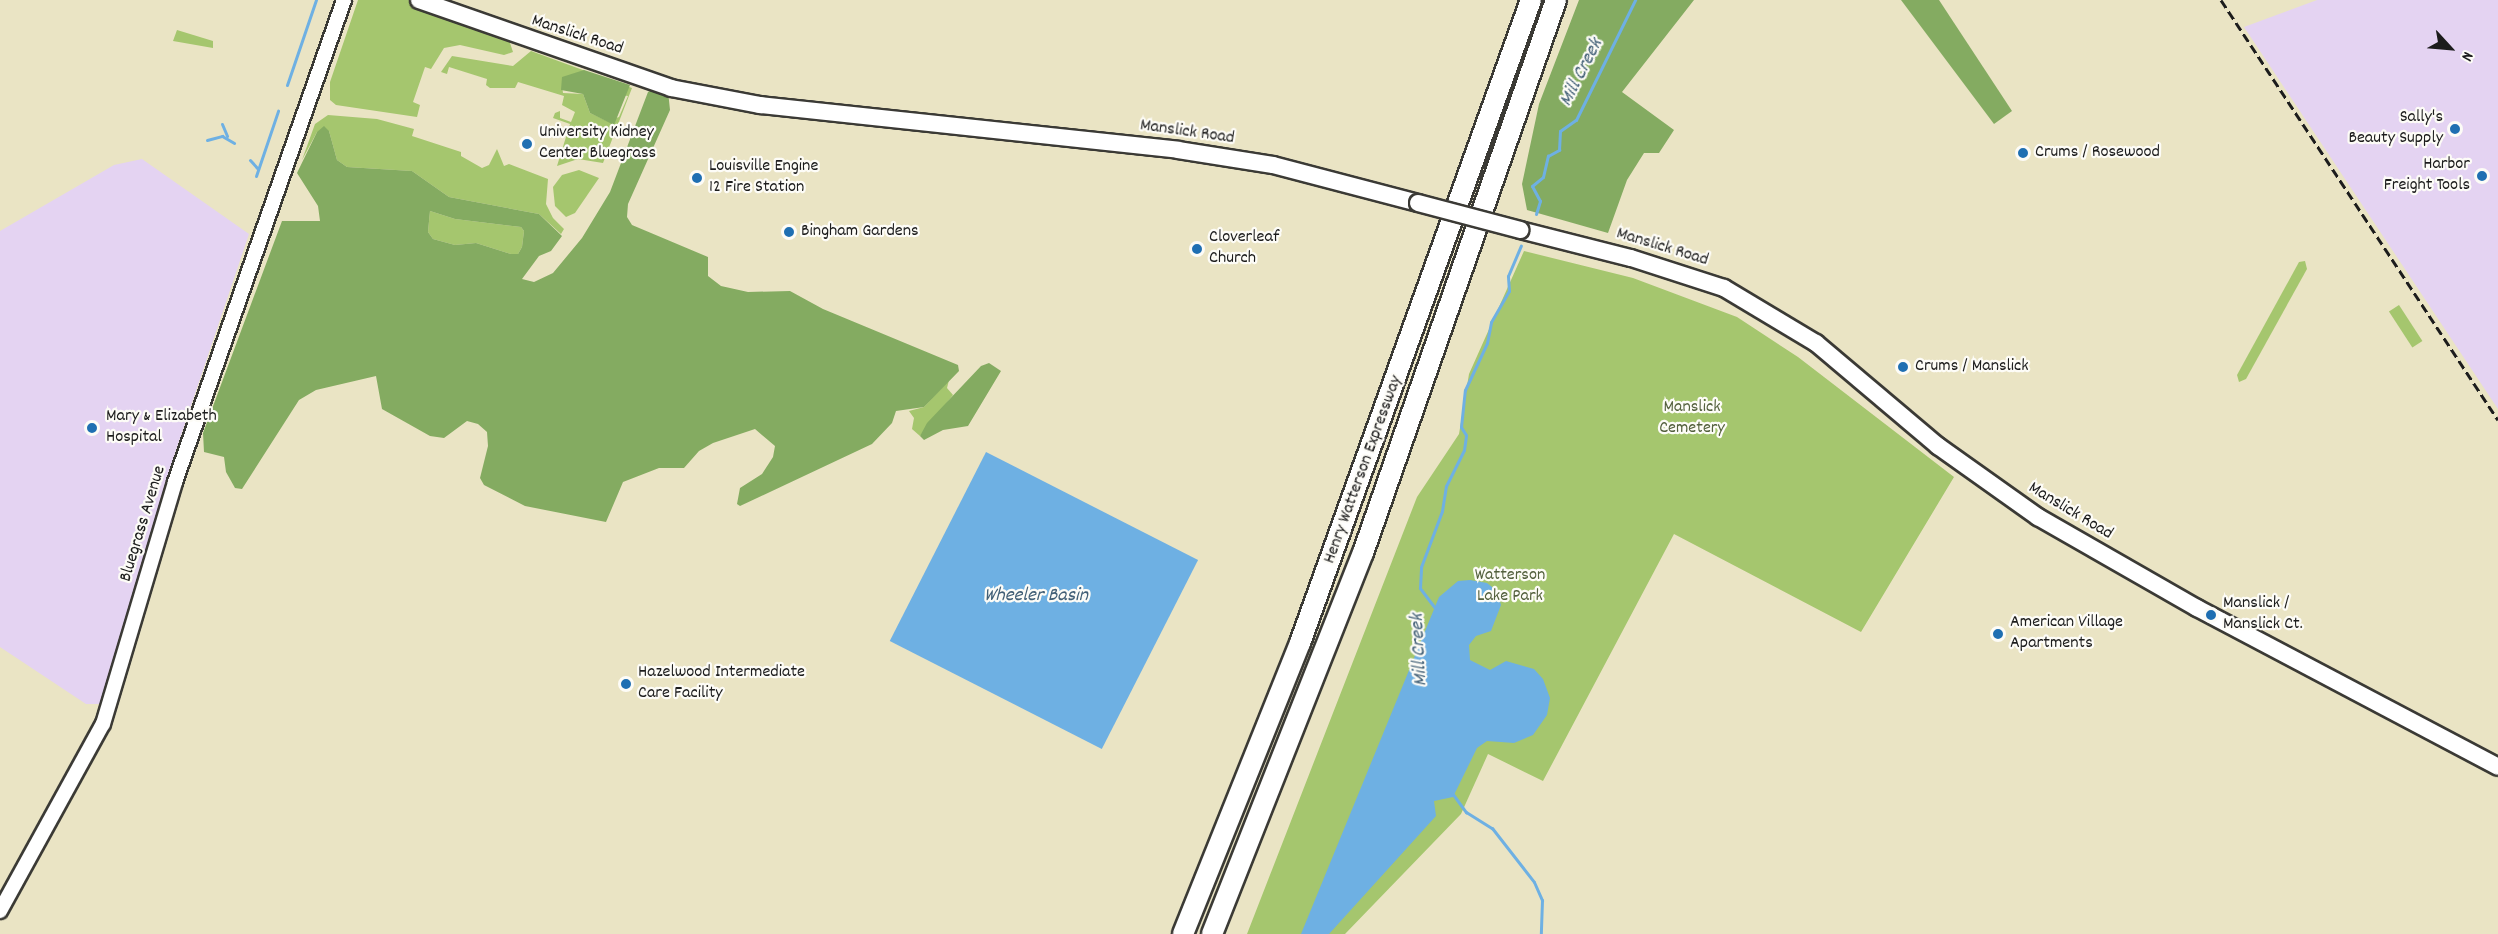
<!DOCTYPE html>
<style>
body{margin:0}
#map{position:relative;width:2498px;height:934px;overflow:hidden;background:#eae4c4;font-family:Dekko,sans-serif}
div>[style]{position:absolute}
.built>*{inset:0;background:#e4d3f2}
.green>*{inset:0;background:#a5c66e;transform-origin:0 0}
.forest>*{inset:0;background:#84ab61}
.water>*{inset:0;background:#6eb0e3;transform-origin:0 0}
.stream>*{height:3px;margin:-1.5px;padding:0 1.5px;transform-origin:1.5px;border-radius:1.5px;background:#6eb0e3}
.roads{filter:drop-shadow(2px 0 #3b3a35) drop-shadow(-2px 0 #3b3a35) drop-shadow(0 2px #3b3a35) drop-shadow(0 -2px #3b3a35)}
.minor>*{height:14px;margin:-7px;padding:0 7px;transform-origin:7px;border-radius:7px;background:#fff}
.major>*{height:16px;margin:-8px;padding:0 8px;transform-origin:8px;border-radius:8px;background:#fff}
.highway>*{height:20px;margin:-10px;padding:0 10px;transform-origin:10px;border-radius:10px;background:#fff}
.rail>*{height:3px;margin-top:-1.5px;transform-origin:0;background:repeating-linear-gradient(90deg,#1c1c1c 0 9px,transparent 0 13.5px)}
.bridges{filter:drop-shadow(2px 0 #3b3a35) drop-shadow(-2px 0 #3b3a35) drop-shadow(0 2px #3b3a35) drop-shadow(0 -2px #3b3a35)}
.major-bridge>*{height:16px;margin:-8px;padding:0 8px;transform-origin:8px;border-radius:8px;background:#fff}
.dots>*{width:16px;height:16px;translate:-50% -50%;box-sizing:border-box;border:3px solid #fdfcf7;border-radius:50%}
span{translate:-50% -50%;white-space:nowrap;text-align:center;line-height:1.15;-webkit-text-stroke:4.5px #fdfcf7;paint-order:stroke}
.street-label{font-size:18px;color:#1c1c1c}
.poi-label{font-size:18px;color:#1c1c1c}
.right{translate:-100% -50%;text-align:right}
.left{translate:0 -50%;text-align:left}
.park-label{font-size:18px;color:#53603d}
.water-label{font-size:20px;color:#415f76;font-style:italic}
.north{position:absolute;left:2420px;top:18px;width:60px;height:60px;-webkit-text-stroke:4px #fdfcf7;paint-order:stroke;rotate:116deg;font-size:16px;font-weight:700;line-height:24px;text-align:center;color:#1c1c1c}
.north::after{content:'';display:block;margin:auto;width:21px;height:27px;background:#1c1c1c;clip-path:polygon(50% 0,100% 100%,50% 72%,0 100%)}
</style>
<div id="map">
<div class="built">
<i style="clip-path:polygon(2317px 0,2498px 0,2498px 409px,2244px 27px)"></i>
<i style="clip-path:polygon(142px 159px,249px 234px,170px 468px,106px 697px,100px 704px,86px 704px,0 647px,0 231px,114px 165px)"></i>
</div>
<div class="green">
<i style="clip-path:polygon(358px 0,408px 0,509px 40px,513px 52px,504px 55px,460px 45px,444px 48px,431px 69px,425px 67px,413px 102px,420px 105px,417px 117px,336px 105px,330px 100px,330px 82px)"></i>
<i style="clip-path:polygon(177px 30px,213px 41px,213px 48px,173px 41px)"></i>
<i style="clip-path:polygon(evenodd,531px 51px,632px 88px,603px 163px,578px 159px,557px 166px,570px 124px,553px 118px,555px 113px,560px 111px,560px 118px,571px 122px,575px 112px,562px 105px,564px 96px,518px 82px,515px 88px,490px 88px,486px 85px,487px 79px,449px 67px,447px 74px,441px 72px,452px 56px,513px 66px,531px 51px,562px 86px,628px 96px,619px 117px,607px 121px,590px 113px,583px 94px,563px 93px,562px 86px)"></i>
<i style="clip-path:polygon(328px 115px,377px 119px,414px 129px,412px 136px,461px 152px,461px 156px,482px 168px,489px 165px,497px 149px,504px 166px,509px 164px,548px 179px,546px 204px,553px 218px,564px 229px,561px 234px,539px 214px,449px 197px,412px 171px,347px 167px,337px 160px,329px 131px,317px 132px,302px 160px,315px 124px)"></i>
<i style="clip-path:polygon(579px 170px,599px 178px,575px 213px,566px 217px,555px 206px,553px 187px,562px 175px)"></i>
<i style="clip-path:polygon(430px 211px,455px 219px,521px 227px,524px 231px,522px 247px,518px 254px,511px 254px,476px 243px,455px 245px,433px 239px,428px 232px)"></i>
<i style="clip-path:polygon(1524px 251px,1633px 278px,1737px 317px,1798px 357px,1954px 477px,1861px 632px,1674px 534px,1543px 781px,1488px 754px,1461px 814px,1345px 934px,1247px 934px,1417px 497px,1459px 434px,1469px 374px)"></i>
<i style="clip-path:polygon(2305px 261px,2307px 269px,2246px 379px,2239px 382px,2237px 375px,2299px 262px)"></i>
<i style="left:2399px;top:305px;width:43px;height:12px;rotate:57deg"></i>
<i style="clip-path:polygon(949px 380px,947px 388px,953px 395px,920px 436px,912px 429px,914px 418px,909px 411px,924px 407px)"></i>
</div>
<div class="forest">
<i style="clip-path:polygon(1579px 0,1694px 0,1622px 92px,1674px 130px,1659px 153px,1644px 153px,1627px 180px,1608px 233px,1527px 210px,1522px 184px,1539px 104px)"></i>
<i style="clip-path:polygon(1901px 0,1939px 0,2012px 111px,1994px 124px)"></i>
<i style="clip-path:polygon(584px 70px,630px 85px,614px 125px,590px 113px,583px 94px,561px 90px,562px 77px)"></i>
<i style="clip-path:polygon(evenodd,656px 88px,668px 91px,670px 110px,628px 204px,627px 217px,632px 225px,708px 257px,708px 276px,721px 286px,748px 292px,790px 291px,823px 309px,958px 365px,959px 371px,924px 407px,896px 411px,892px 423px,872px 444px,740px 506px,737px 504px,740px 488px,762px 474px,773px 457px,775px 446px,755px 429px,713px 443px,699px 451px,684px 468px,659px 468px,623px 482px,606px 522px,525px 506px,484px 485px,480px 478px,488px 446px,487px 432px,478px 424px,467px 421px,444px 438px,430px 436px,382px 409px,376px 376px,316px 390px,299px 400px,242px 489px,235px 488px,226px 472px,224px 457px,204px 452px,203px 433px,282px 221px,320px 221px,318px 206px,297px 173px,317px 132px,324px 126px,329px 131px,337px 160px,347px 167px,412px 171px,449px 197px,539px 214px,562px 236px,551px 251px,539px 256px,522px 279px,534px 282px,553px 273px,582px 238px,610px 192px,648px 92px,656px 88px,430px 211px,455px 219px,521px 227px,524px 231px,522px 247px,518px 254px,511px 254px,476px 243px,455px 245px,433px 239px,428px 232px,430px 211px)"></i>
<i style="clip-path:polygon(989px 363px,1001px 371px,968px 426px,943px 430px,924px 440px,920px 436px,927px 423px,981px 366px)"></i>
</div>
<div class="water">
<i style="left:986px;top:452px;width:238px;height:212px;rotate:27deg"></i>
<i style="clip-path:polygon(1470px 580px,1487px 583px,1497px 591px,1501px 605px,1491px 631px,1476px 636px,1469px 645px,1470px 660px,1490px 670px,1506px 661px,1534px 669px,1543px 679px,1550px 698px,1547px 715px,1533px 735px,1514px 743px,1487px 741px,1477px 748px,1453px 797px,1434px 801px,1436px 816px,1329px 934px,1301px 934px,1439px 597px,1458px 581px)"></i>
</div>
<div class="stream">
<i style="left:287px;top:85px;width:90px;rotate:-71.2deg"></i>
<i style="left:222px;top:124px;width:13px;rotate:67deg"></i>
<i style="left:207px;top:140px;width:16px;rotate:-15deg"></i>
<i style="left:222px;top:136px;width:14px;rotate:30deg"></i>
<i style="left:250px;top:160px;width:12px;rotate:48deg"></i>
<i style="left:256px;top:176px;width:69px;rotate:-71.3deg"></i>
<i style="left:1536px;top:214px;width:14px;rotate:-73deg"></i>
<i style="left:1540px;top:201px;width:17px;rotate:-118deg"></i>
<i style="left:1532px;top:186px;width:14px;rotate:-39deg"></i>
<i style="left:1543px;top:177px;width:22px;rotate:-77deg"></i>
<i style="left:1548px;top:156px;width:13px;rotate:-29deg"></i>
<i style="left:1559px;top:150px;width:19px;rotate:-87deg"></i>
<i style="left:1560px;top:131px;width:19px;rotate:-35deg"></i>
<i style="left:1576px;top:120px;width:134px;rotate:-63.8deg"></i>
<i style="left:1435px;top:608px;width:25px;rotate:-127deg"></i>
<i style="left:1420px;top:588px;width:21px;rotate:-87deg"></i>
<i style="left:1421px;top:567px;width:60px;rotate:-69.4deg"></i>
<i style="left:1442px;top:511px;width:25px;rotate:-81deg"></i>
<i style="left:1446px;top:486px;width:40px;rotate:-63.4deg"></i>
<i style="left:1464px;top:450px;width:15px;rotate:-82deg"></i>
<i style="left:1466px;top:435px;width:9px;rotate:-122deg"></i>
<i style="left:1461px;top:427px;width:37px;rotate:-84deg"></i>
<i style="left:1465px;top:390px;width:52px;rotate:-64.9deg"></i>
<i style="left:1487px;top:343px;width:21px;rotate:-79deg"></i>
<i style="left:1491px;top:322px;width:36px;rotate:-60deg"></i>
<i style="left:1509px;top:291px;width:15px;rotate:-94deg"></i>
<i style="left:1508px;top:276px;width:33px;rotate:-67deg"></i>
<i style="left:1452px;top:793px;width:24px;rotate:54deg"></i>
<i style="left:1466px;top:812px;width:31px;rotate:32deg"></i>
<i style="left:1492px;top:828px;width:68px;rotate:52.1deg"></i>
<i style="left:1534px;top:882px;width:20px;rotate:66deg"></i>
<i style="left:1542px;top:900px;width:34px;rotate:92deg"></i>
</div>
<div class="roads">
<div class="minor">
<i style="left:0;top:911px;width:213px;rotate:-61.2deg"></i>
<i style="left:103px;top:724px;width:252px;rotate:-73.4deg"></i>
<i style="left:175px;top:482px;width:511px;rotate:-70.68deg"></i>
</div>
<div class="major">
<i style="left:419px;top:0;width:267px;rotate:19.2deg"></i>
<i style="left:671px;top:88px;width:91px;rotate:10.8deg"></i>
<i style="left:760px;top:105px;width:420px;rotate:6.1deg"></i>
<i style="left:1178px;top:150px;width:96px;rotate:9deg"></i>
<i style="left:1273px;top:165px;width:150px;rotate:14.7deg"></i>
<i style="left:1520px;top:230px;width:114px;rotate:14.2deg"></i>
<i style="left:1631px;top:258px;width:98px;rotate:17.9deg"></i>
<i style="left:1724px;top:288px;width:107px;rotate:30.9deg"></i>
<i style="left:1816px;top:343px;width:160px;rotate:40.2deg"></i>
<i style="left:1938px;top:446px;width:123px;rotate:35.4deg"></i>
<i style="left:2038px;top:517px;width:183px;rotate:29.8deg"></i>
<i style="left:2197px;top:608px;width:340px;rotate:27.8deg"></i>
</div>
<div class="highway">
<i style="left:1183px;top:934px;width:314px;rotate:-68.1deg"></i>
<i style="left:1300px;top:643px;width:683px;rotate:-70.24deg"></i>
<i style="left:1212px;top:934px;width:410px;rotate:-68.4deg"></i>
<i style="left:1363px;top:553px;width:586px;rotate:-70.76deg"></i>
</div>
</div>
<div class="rail">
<i style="left:2221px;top:0;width:503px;rotate:56.59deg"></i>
</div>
<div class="bridges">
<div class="major-bridge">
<i style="left:1418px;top:203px;width:106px;rotate:14.8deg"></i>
</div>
</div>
<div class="dots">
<i style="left:2455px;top:129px;background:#1f6fb2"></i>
<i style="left:527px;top:144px;background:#1f6fb2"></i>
<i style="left:2023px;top:153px;background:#1f6fb2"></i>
<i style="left:2482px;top:176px;background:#1f6fb2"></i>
<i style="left:697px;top:178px;background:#1f6fb2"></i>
<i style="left:789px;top:232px;background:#1f6fb2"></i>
<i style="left:1197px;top:249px;background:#1f6fb2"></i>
<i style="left:1903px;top:367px;background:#1f6fb2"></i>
<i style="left:92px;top:428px;background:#1f6fb2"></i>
<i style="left:2211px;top:615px;background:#1f6fb2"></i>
<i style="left:1998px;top:634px;background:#1f6fb2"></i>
<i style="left:626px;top:684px;background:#1f6fb2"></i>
</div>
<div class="street-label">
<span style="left:577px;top:36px;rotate:18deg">Manslick Road</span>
<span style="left:1187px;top:133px;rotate:8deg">Manslick Road</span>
<span style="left:1662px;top:248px;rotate:17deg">Manslick Road</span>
<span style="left:1364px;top:470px;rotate:-70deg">Henry Watterson Expressway</span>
<span style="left:2070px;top:512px;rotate:31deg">Manslick Road</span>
<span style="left:144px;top:524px;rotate:-73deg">Bluegrass Avenue</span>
</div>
<div class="poi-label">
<span class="right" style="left:2443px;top:129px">Sally's<br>Beauty Supply</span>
<span class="left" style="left:539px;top:144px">University Kidney<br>Center Bluegrass</span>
<span class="left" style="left:2035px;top:153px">Crums / Rosewood</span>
<span class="right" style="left:2470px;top:176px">Harbor<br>Freight Tools</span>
<span class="left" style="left:709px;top:178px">Louisville Engine<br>12 Fire Station</span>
<span class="left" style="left:801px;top:232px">Bingham Gardens</span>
<span class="left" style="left:1209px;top:249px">Cloverleaf<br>Church</span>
<span class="left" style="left:1915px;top:367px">Crums / Manslick</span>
<span class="left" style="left:106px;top:428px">Mary &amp; Elizabeth<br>Hospital</span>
<span class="left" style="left:2223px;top:615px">Manslick /<br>Manslick Ct.</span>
<span class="left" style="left:2010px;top:634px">American Village<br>Apartments</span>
<span class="left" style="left:638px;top:684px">Hazelwood Intermediate<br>Care Facility</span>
</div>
<div class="park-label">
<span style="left:1692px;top:419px">Manslick<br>Cemetery</span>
<span style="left:1510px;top:587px">Watterson<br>Lake Park</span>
</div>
<div class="water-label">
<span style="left:1582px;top:73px;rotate:-63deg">Mill Creek</span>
<span style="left:1036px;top:596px">Wheeler Basin</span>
<span style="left:1420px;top:650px;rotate:-93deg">Mill Creek</span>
</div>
<div class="north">N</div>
</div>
